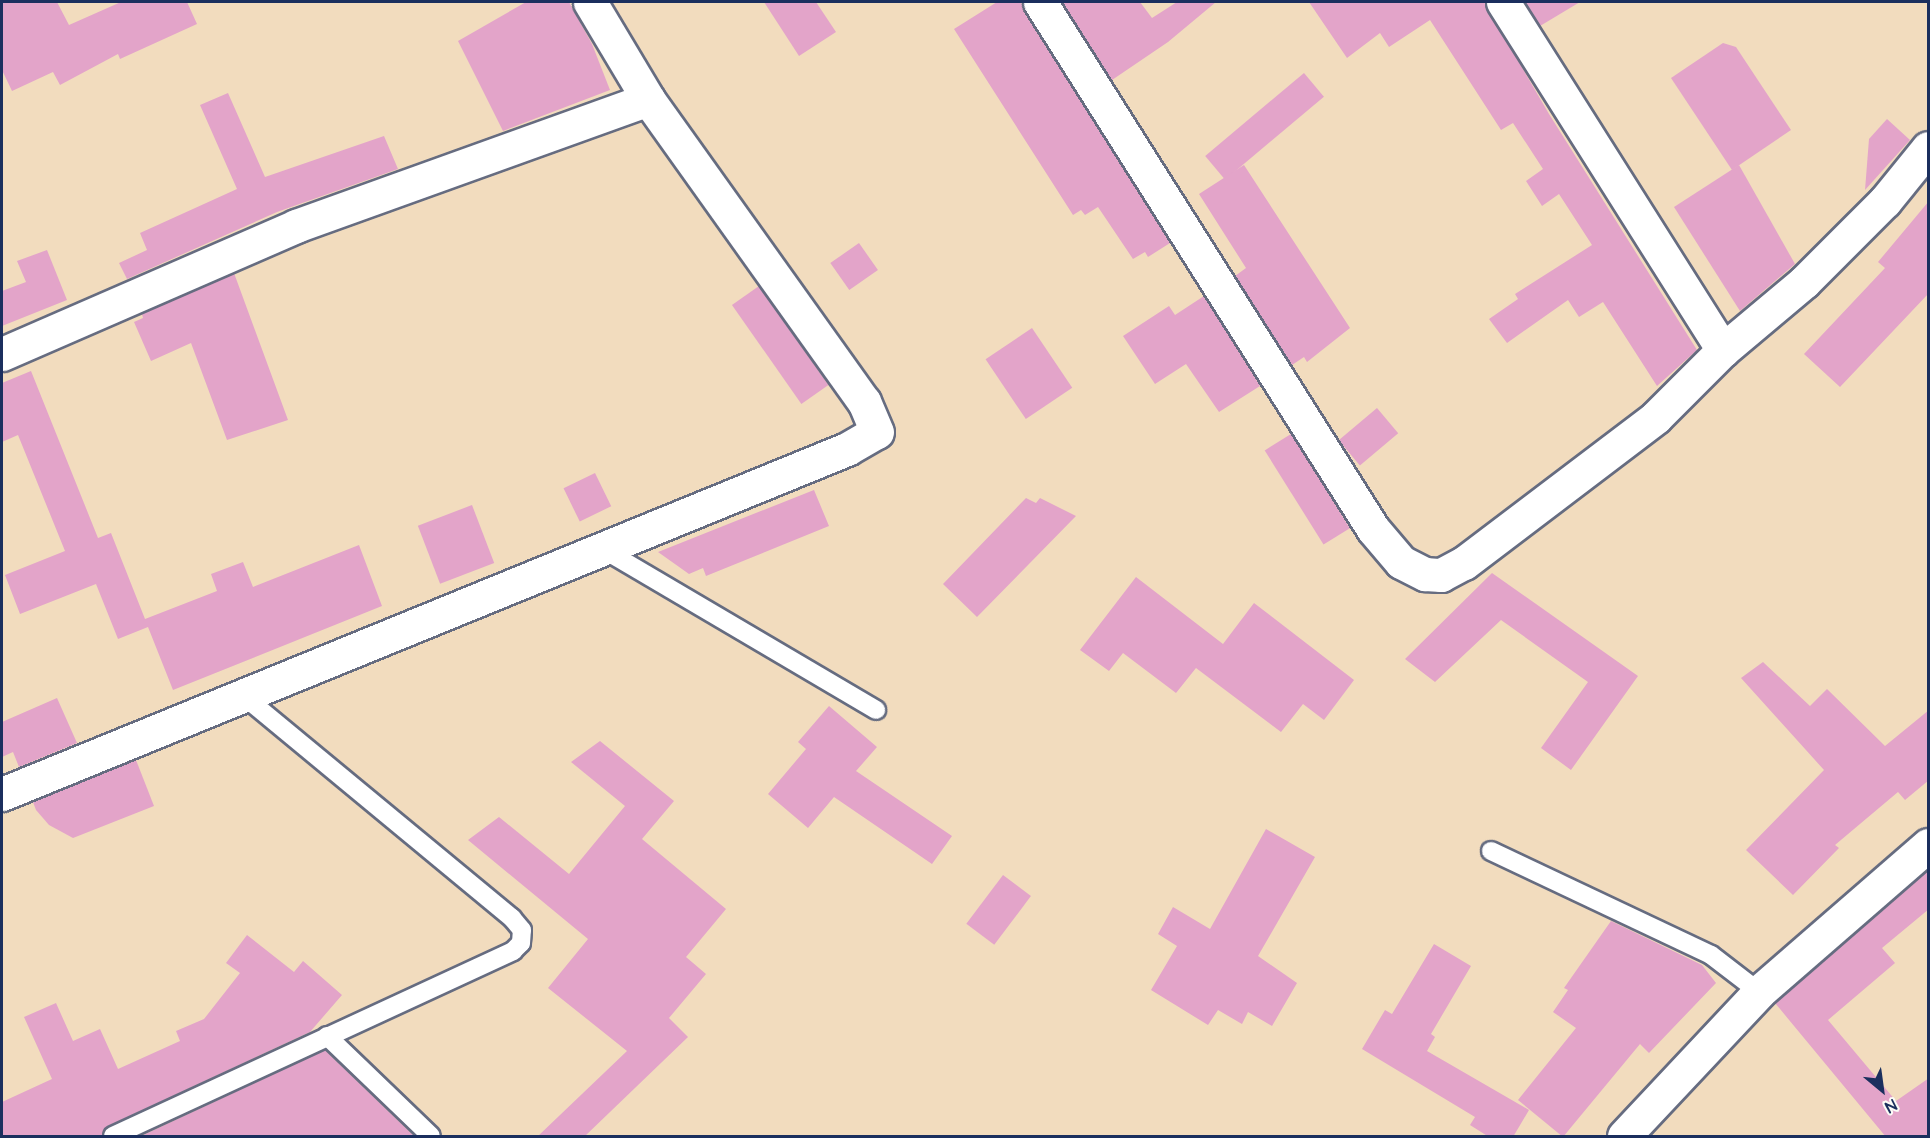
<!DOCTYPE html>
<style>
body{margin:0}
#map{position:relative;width:1930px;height:1138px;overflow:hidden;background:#f2dcbe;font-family:"Architects Daughter",sans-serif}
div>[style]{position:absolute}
.building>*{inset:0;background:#e3a4c9;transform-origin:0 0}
.roads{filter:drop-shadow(2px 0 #666c80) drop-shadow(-2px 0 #666c80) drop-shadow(0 2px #666c80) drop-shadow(0 -2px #666c80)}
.service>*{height:18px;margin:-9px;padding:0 9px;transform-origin:9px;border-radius:9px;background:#fff}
.minor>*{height:33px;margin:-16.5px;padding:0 16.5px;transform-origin:16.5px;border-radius:16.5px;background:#fff}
.tertiary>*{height:33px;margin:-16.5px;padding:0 16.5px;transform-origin:16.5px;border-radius:16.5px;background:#fff}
span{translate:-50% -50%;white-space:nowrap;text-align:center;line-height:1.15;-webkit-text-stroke:4.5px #fdfcf7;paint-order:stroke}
.frame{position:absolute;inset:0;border:3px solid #1b2f5e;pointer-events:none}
.north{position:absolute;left:1852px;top:1060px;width:60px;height:60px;-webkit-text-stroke:4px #fdfcf7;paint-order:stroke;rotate:151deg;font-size:16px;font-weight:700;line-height:24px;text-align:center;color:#1b2f5e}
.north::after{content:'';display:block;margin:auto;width:21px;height:27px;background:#1b2f5e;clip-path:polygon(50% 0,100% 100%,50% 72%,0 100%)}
</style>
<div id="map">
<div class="building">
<i style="clip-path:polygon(2px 2px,57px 2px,69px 25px,121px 2px,187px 2px,197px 24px,120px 59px,118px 54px,60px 85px,53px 72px,12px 91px,2px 70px)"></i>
<i style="clip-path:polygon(526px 2px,569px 2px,592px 44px,610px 90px,503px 131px,458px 41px)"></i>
<i style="clip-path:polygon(764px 2px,816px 2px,836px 32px,799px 56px)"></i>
<i style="clip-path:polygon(997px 2px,1021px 2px,1024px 12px,1170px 243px,1148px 257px,1145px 252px,1133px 259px,1098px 207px,1085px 215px,1081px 210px,1073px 215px,954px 29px)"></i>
<i style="clip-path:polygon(1062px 2px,1140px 2px,1152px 18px,1177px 2px,1216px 2px,1168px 42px,1112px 80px)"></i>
<i style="clip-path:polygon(1309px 2px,1484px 2px,1549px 114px,1697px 350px,1657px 386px,1603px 302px,1579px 317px,1568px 300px,1507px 343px,1489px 319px,1518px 299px,1515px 294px,1592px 245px,1559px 194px,1542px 206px,1526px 181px,1543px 169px,1513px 123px,1501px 130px,1430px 20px,1389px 47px,1380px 33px,1347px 58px)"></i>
<i style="clip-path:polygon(1525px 2px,1580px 2px,1540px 26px)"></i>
<i style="clip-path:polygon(1723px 43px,1736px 47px,1791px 130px,1732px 170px,1671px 78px)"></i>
<i style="left:1304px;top:73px;width:31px;height:129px;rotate:50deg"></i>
<i style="clip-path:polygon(228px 93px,265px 177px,384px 136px,398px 169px,277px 212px,127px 279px,119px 263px,147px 250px,140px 233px,237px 189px,200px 105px)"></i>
<i style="clip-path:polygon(1887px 119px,1910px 140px,1865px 190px,1869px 139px)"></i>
<i style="clip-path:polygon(1244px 165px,1350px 328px,1307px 362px,1304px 357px,1292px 365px,1235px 276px,1246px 268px,1199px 194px)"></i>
<i style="clip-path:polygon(1739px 165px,1795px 264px,1740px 311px,1674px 207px)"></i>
<i style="clip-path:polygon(1929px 201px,1929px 293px,1840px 387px,1804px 354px,1885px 268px,1878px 262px)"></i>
<i style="left:859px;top:243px;width:33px;height:35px;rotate:55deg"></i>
<i style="clip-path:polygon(47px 250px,67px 300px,2px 326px,2px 291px,26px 282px,17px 261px)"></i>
<i style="clip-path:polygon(234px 273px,288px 420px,227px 440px,191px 343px,151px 361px,134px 322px,143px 318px,142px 314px)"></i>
<i style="left:759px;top:286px;width:121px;height:33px;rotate:55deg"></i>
<i style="clip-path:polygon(1204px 296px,1260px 386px,1219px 412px,1186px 364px,1155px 384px,1123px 336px,1169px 306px,1175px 315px)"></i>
<i style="left:1032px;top:328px;width:72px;height:56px;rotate:56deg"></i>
<i style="clip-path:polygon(31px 371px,98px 538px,111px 533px,145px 619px,217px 591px,211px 574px,243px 562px,253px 587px,359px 545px,382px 606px,173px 690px,148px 627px,118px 639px,96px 584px,20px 614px,5px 575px,65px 551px,18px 435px,2px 442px,2px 383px)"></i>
<i style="left:1377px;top:408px;width:33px;height:50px;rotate:50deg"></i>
<i style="left:1291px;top:434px;width:111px;height:31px;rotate:58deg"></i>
<i style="left:595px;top:473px;width:37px;height:35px;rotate:64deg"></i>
<i style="clip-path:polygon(814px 490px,829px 526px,706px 576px,703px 568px,689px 574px,658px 552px)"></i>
<i style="clip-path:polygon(1026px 498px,1036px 503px,1040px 498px,1076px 516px,977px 617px,943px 584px)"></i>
<i style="left:472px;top:505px;width:62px;height:58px;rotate:69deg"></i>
<i style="clip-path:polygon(1492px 573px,1638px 676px,1571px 770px,1541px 748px,1588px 682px,1501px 620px,1435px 682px,1405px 659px)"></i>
<i style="clip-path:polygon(1136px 577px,1223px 644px,1254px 603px,1354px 680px,1324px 720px,1303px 704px,1281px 732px,1196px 668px,1176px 693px,1123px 653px,1109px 671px,1080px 650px)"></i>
<i style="clip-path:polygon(1763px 662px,1810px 706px,1827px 689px,1885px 746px,1929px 710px,1929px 780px,1905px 800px,1898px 792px,1835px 845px,1839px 848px,1793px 895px,1746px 850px,1824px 770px,1741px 678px)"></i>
<i style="clip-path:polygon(57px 698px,77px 743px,19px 767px,13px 752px,2px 757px,2px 722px)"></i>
<i style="clip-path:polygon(829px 706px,877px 747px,856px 771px,952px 836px,932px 864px,834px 797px,808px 828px,768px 794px,806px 749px,798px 742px)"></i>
<i style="clip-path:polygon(600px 741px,674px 801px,642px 839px,726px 909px,686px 957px,706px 974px,669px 1018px,688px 1037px,584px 1137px,537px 1137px,627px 1051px,548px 988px,588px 939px,468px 840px,499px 817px,569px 874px,625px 806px,571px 762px)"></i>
<i style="clip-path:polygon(136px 760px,154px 806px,73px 838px,49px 825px,36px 810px,33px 802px)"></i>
<i style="clip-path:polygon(1266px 829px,1315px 857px,1258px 956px,1297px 983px,1272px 1026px,1248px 1012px,1242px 1024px,1218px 1010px,1208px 1025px,1151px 990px,1177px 946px,1158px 934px,1173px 907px,1210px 929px)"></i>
<i style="clip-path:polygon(1929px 869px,1929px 909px,1882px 948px,1895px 963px,1828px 1020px,1896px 1101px,1929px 1078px,1929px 1137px,1886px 1137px,1775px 1003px)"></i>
<i style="left:1003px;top:875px;width:35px;height:61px;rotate:37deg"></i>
<i style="clip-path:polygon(1611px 921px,1702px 965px,1716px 983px,1649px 1053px,1640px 1044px,1563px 1137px,1518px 1100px,1576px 1028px,1553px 1012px,1568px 990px,1564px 988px)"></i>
<i style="clip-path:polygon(247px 935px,294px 972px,303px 961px,342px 995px,310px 1032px,108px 1126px,102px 1137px,2px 1137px,2px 1102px,52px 1079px,24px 1017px,56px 1003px,73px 1041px,100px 1029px,118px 1069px,180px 1041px,176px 1031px,204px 1019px,240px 973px,226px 963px)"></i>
<i style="clip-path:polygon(1434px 944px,1471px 966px,1431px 1034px,1435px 1037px,1427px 1051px,1529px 1110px,1513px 1137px,1489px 1137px,1470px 1125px,1475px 1117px,1362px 1049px,1385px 1010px,1392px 1014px)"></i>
<i style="clip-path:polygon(325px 1050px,415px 1137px,139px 1137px)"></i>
</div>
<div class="roads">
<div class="service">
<i style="left:603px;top:549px;width:317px;rotate:30.5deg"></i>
<i style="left:1491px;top:851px;width:243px;rotate:25.3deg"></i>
<i style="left:1711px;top:955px;width:61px;rotate:37.6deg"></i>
<i style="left:327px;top:1036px;width:144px;rotate:43.9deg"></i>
<i style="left:113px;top:1136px;width:441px;rotate:-24.8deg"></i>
<i style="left:513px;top:951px;width:11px;rotate:-45deg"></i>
<i style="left:521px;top:943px;width:13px;rotate:-86deg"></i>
<i style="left:522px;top:930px;width:16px;rotate:-130deg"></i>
<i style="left:512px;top:918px;width:347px;rotate:-140.4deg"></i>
</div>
<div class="minor">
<i style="left:1040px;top:2px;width:623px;rotate:57.71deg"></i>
<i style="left:1373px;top:529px;width:43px;rotate:49.7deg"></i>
<i style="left:1401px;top:562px;width:27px;rotate:27deg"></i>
<i style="left:1425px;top:574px;width:16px;rotate:4deg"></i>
<i style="left:1441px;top:575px;width:26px;rotate:-28deg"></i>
<i style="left:1464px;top:563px;width:241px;rotate:-37.2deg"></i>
<i style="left:1656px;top:417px;width:95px;rotate:-45deg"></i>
<i style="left:1503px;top:2px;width:412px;rotate:57.7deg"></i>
<i style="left:1723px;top:350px;width:106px;rotate:-40deg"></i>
<i style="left:1804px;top:282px;width:115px;rotate:-45deg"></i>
<i style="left:1885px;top:201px;width:68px;rotate:-50.9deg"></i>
<i style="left:2px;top:354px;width:321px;rotate:-23.5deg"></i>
<i style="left:296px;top:226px;width:374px;rotate:-19.8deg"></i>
<i style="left:2px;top:794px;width:913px;rotate:-22.21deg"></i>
<i style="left:847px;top:449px;width:34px;rotate:-30deg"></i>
<i style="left:877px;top:432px;width:33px;rotate:-113deg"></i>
<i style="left:864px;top:402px;width:372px;rotate:-125.5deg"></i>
<i style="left:648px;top:99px;width:113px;rotate:-120.9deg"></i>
</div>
<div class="tertiary">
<i style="left:1624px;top:1136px;width:197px;rotate:-46.8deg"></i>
<i style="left:1759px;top:992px;width:224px;rotate:-41deg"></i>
</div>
</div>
<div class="frame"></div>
<div class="north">N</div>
</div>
